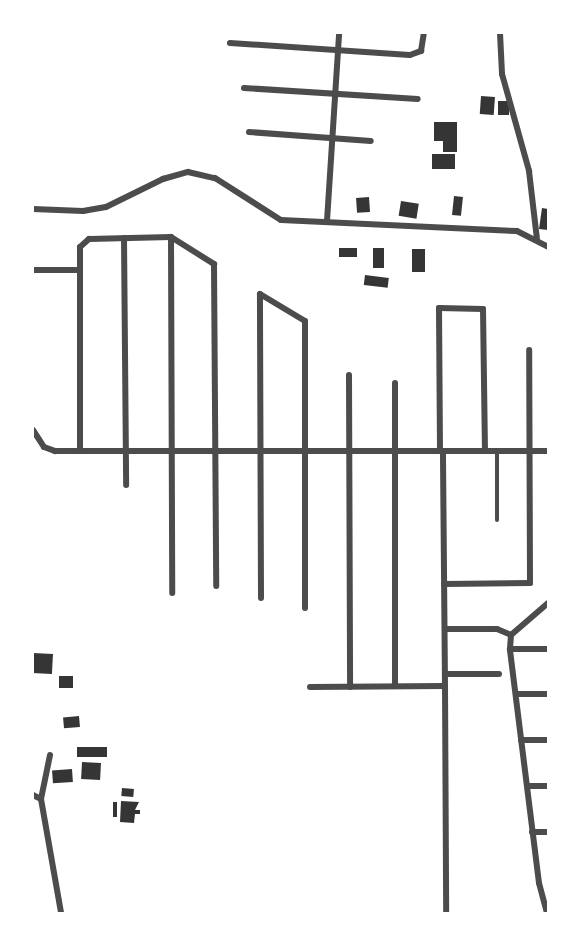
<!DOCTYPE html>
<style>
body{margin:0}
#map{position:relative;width:581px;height:946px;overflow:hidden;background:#fff;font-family:"Source Sans 3",sans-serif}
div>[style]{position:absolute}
.building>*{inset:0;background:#353535;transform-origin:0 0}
.service>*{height:4px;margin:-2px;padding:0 2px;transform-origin:2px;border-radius:2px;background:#4c4c4c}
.minor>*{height:6px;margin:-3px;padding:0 3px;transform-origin:3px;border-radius:3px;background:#4c4c4c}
span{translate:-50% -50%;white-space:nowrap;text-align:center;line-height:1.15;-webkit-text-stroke:4.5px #fff;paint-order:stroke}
.frame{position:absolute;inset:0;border:34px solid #fff;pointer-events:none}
</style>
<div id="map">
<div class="building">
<i style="left:481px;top:96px;width:14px;height:18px;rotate:4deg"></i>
<i style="left:498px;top:101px;width:11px;height:14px"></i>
<i style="clip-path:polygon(434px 122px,457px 122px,457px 152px,443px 152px,443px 141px,434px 141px)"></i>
<i style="left:432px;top:154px;width:23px;height:15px"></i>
<i style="left:454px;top:196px;width:9px;height:19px;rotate:6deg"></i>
<i style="left:369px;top:197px;width:15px;height:13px;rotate:86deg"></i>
<i style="left:401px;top:201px;width:18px;height:15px;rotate:9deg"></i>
<i style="clip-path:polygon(542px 208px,548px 209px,548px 230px,539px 229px)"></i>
<i style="left:339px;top:248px;width:18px;height:9px"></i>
<i style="left:373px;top:248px;width:11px;height:20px"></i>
<i style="left:412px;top:249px;width:13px;height:23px"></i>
<i style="left:365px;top:275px;width:24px;height:10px;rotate:7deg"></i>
<i style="left:33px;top:653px;width:20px;height:20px;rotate:3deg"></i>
<i style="left:59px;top:676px;width:14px;height:12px"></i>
<i style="left:79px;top:716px;width:11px;height:16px;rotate:85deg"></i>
<i style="left:77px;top:747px;width:30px;height:10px"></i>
<i style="left:82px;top:762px;width:19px;height:17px;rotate:3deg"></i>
<i style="left:72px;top:769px;width:13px;height:20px;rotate:86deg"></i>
<i style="left:122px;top:788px;width:12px;height:8px;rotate:5deg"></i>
<i style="clip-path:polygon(121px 801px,139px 802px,135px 810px,140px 810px,140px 814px,135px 814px,134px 823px,120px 822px)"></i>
<i style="left:113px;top:802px;width:4px;height:15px"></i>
</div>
<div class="service">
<i style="left:497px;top:520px;width:69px;rotate:-90deg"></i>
</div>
<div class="minor">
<i style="left:500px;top:33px;width:41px;rotate:87.2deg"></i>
<i style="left:502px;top:74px;width:101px;rotate:74.4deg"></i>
<i style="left:529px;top:171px;width:68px;rotate:83.3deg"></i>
<i style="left:230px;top:43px;width:180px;rotate:3.8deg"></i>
<i style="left:410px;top:55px;width:12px;rotate:-20deg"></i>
<i style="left:421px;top:51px;width:18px;rotate:-81deg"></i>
<i style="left:244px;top:88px;width:174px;rotate:3.6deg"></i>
<i style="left:249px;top:132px;width:122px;rotate:4.2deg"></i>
<i style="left:33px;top:209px;width:50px;rotate:2.3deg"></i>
<i style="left:83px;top:211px;width:23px;rotate:-10deg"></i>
<i style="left:106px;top:207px;width:64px;rotate:-26.2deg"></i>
<i style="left:163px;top:179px;width:26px;rotate:-16deg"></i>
<i style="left:188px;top:172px;width:28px;rotate:13deg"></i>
<i style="left:215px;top:178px;width:78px;rotate:32.5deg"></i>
<i style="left:281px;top:220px;width:236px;rotate:2.7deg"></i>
<i style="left:517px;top:231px;width:35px;rotate:27deg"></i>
<i style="left:327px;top:221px;width:188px;rotate:-86.3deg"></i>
<i style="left:171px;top:237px;width:356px;rotate:89.8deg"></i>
<i style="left:124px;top:238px;width:247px;rotate:89.5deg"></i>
<i style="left:33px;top:270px;width:47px"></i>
<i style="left:349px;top:375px;width:312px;rotate:89.8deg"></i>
<i style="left:395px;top:383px;width:303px;rotate:90deg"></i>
<i style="left:33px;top:430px;width:20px;rotate:57deg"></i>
<i style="left:44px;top:447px;width:12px;rotate:20deg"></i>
<i style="left:55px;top:451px;width:493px"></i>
<i style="left:80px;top:451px;width:204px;rotate:-90deg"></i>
<i style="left:80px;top:247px;width:12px;rotate:-42deg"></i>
<i style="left:89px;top:239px;width:82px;rotate:-1.4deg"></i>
<i style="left:171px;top:237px;width:51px;rotate:32.1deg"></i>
<i style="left:214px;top:264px;width:322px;rotate:89.6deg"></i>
<i style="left:440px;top:451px;width:143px;rotate:-90.4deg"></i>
<i style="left:439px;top:308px;width:44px;rotate:1.3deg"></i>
<i style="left:483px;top:309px;width:142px;rotate:89.2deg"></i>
<i style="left:444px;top:584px;width:86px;rotate:-0.7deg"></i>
<i style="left:530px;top:583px;width:233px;rotate:-90.2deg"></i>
<i style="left:261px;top:598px;width:304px;rotate:-90.2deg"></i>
<i style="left:260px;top:294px;width:52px;rotate:31deg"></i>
<i style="left:305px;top:321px;width:287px;rotate:90deg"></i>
<i style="left:445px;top:629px;width:52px"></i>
<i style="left:497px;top:629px;width:15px;rotate:23deg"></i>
<i style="left:510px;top:649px;width:38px"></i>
<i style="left:445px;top:674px;width:54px"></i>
<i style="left:445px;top:686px;width:227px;rotate:89.7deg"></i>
<i style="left:310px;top:687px;width:135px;rotate:-0.4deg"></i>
<i style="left:445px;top:686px;width:235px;rotate:-90.5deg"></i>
<i style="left:516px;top:694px;width:32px"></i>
<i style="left:521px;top:740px;width:27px"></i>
<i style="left:527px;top:786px;width:21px"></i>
<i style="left:33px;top:795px;width:9px;rotate:27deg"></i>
<i style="left:41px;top:799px;width:116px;rotate:80deg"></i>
<i style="left:41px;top:799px;width:45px;rotate:-78.4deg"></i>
<i style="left:532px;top:832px;width:16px"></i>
<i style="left:547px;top:913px;width:31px;rotate:-105deg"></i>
<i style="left:539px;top:883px;width:236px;rotate:-97.1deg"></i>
<i style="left:510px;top:649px;width:14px;rotate:-86deg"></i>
<i style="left:511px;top:635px;width:49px;rotate:-40.9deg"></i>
</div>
<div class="frame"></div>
</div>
